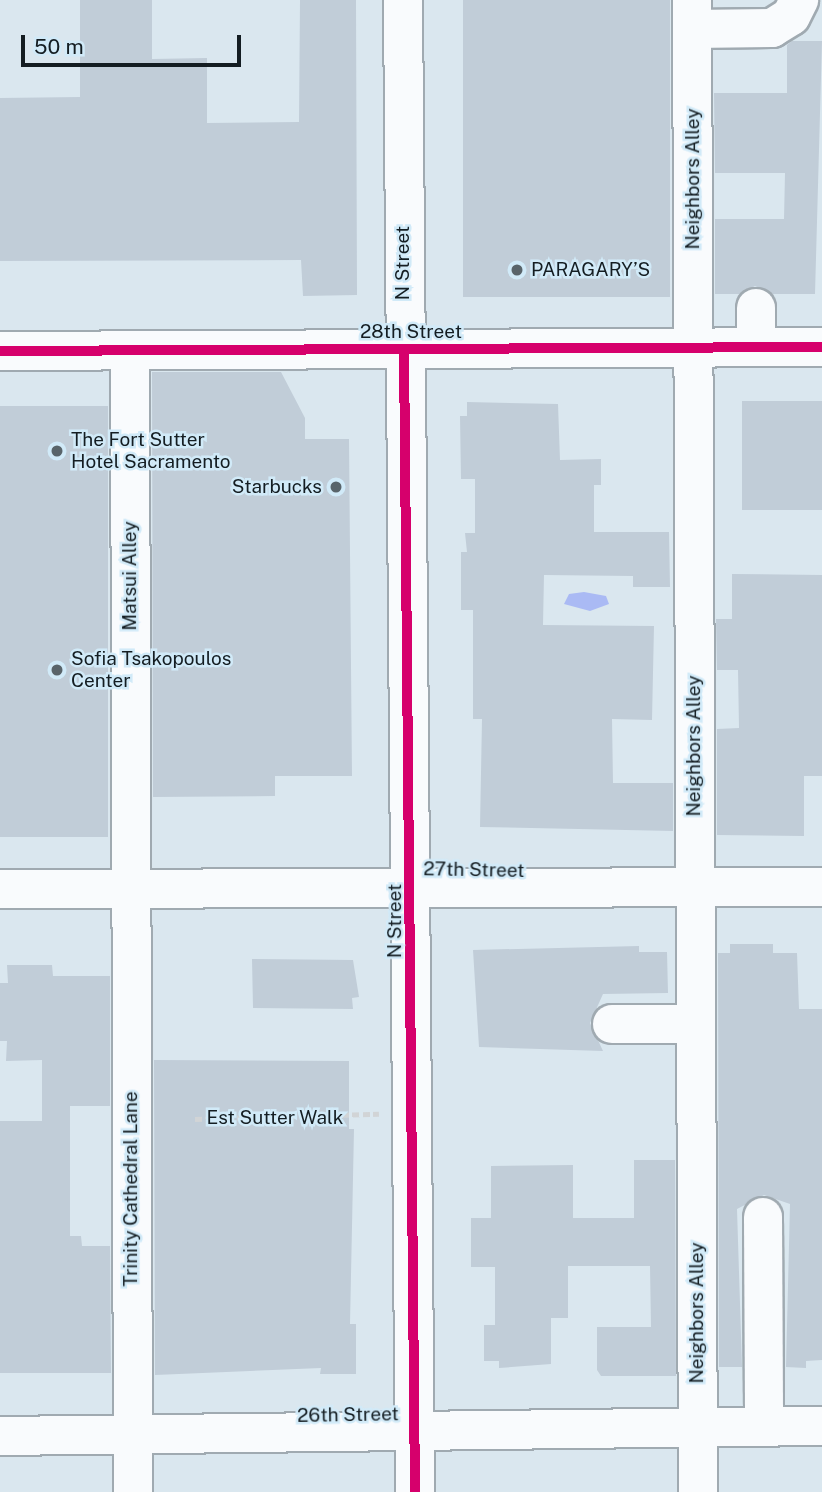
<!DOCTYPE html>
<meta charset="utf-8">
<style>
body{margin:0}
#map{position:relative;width:822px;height:1492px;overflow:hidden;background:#dae7ef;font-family:"Public Sans",sans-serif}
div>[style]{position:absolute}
.water>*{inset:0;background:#aabaf4}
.building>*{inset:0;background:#c1cdd8;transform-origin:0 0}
.path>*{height:4.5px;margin-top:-2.25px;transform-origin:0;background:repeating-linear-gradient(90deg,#d1d4d6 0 7px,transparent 0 10.5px)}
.roads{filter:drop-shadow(2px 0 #a0aab1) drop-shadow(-2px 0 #a0aab1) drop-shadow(0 2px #a0aab1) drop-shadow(0 -2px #a0aab1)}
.minor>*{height:38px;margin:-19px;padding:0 19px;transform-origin:19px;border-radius:19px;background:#f9fbfd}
.cycleway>*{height:10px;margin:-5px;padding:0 5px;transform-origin:5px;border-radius:5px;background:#d6006c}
.dots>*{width:19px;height:19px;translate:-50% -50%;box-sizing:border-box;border:4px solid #d1eaf8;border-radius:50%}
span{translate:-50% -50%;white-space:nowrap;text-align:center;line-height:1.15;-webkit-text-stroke:5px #d1eaf8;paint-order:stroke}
.street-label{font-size:19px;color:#141d22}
.poi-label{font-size:19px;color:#141d22}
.left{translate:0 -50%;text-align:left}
.right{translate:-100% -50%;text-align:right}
.scale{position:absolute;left:21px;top:35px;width:220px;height:32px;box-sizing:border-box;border:4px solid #141d22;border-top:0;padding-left:9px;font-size:21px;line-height:24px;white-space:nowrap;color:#141d22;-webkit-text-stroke:5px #d1eaf8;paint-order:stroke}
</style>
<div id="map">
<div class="water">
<i style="clip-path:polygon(584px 592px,606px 596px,609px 604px,590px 611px,564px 604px,569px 594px)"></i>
</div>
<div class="building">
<i style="clip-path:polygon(80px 0,152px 0,152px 59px,207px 58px,207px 123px,299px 122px,300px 0,356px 0,357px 295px,303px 296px,301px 260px,0 261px,0 98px,80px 97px)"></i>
<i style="left:463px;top:0;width:207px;height:297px"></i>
<i style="clip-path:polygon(792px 41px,822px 41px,815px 294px,772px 294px,755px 286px,740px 294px,715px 294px,715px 219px,784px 219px,785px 173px,715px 173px,714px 93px,787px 93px,787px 45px)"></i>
<i style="clip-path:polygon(152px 372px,281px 372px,305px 418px,305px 439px,349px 439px,352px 776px,275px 776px,275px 796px,153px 797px)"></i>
<i style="left:822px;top:401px;width:109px;height:80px;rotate:90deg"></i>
<i style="clip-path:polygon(467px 402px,558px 404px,560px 460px,601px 459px,601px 485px,594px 485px,594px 532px,669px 532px,670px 587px,633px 587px,633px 576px,544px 575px,543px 625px,654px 626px,652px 720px,612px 719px,613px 783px,673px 783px,673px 831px,480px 827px,482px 719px,473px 719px,473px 610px,461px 610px,461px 552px,467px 552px,465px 533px,475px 533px,475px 479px,461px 479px,460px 416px,467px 416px)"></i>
<i style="left:108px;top:406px;width:431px;height:108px;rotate:90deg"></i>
<i style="clip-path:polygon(732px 574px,822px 575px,822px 776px,804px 776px,804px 836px,717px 835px,717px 729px,739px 728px,738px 670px,717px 670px,716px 619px,732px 619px)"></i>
<i style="clip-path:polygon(730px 944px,773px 944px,773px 953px,797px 953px,799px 1009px,822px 1009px,822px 1360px,806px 1361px,806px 1368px,786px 1367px,790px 1204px,764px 1195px,737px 1209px,742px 1367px,719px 1367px,718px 953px,730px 953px)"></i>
<i style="clip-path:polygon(639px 946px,639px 952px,667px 952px,668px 993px,603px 994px,590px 1023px,603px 1051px,479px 1047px,473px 950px)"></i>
<i style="clip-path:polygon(252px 959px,353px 960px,359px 997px,352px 998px,353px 1009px,253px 1008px)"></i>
<i style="clip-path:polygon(7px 965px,52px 965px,53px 976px,110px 976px,110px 1106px,70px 1106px,70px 1236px,81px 1236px,82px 1246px,110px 1246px,111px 1373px,0 1373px,0 1121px,42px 1121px,42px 1060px,6px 1061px,7px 1041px,0 1041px,0 983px,8px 983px)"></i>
<i style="clip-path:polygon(154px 1060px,349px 1061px,349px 1129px,354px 1129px,350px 1324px,356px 1324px,356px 1374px,320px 1374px,321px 1368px,155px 1375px)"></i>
<i style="clip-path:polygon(634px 1160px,675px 1160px,676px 1376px,601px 1376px,597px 1370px,597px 1327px,651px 1327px,650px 1266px,568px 1266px,568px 1318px,551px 1318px,551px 1364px,499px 1368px,499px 1361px,484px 1361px,484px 1325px,495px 1325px,495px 1267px,471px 1267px,471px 1218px,491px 1218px,491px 1166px,573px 1165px,573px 1218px,634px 1218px)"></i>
</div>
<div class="path">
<i style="left:195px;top:1119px;width:184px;rotate:-1.6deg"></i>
</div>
<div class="roads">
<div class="minor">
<i style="left:403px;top:0;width:1492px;rotate:89.54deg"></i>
<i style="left:692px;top:0;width:1492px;rotate:89.77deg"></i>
<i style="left:692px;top:29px;width:80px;rotate:-0.7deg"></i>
<i style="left:772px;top:28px;width:22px;rotate:-32deg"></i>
<i style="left:791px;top:16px;width:18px;rotate:-63deg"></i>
<i style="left:756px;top:308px;width:39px;rotate:90deg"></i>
<i style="left:130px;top:350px;width:1142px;rotate:89.85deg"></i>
<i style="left:0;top:351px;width:822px;rotate:-0.28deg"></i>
<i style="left:0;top:889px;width:822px;rotate:-0.14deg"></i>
<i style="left:612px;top:1024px;width:83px"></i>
<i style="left:763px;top:1217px;width:209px;rotate:89.7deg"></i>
<i style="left:0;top:1436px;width:822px;rotate:-0.7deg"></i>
</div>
</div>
<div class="cycleway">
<i style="left:404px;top:349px;width:1143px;rotate:89.45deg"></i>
<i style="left:0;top:351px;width:822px;rotate:-0.28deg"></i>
</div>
<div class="dots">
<i style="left:517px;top:270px;background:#59646a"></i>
<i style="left:57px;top:451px;background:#59646a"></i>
<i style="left:336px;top:487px;background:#59646a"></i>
<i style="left:57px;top:670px;background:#59646a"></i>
</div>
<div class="street-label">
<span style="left:693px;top:179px;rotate:-90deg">Neighbors Alley</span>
<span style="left:403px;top:263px;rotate:-90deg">N Street</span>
<span style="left:411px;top:332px">28th Street</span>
<span style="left:130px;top:576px;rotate:-90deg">Matsui Alley</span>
<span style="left:694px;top:746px;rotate:-90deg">Neighbors Alley</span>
<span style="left:474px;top:870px;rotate:1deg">27th Street</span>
<span style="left:395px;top:921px;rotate:-90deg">N Street</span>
<span style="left:275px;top:1118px">Est Sutter Walk</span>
<span style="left:131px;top:1189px;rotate:-90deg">Trinity Cathedral Lane</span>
<span style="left:697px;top:1313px;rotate:-90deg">Neighbors Alley</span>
<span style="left:348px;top:1415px;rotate:-1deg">26th Street</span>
</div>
<div class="poi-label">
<span class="left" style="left:531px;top:270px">PARAGARY’S</span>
<span class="left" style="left:71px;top:451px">The Fort Sutter<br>Hotel Sacramento</span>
<span class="right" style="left:322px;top:487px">Starbucks</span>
<span class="left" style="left:71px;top:670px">Sofia Tsakopoulos<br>Center</span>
</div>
<div class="scale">50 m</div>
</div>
